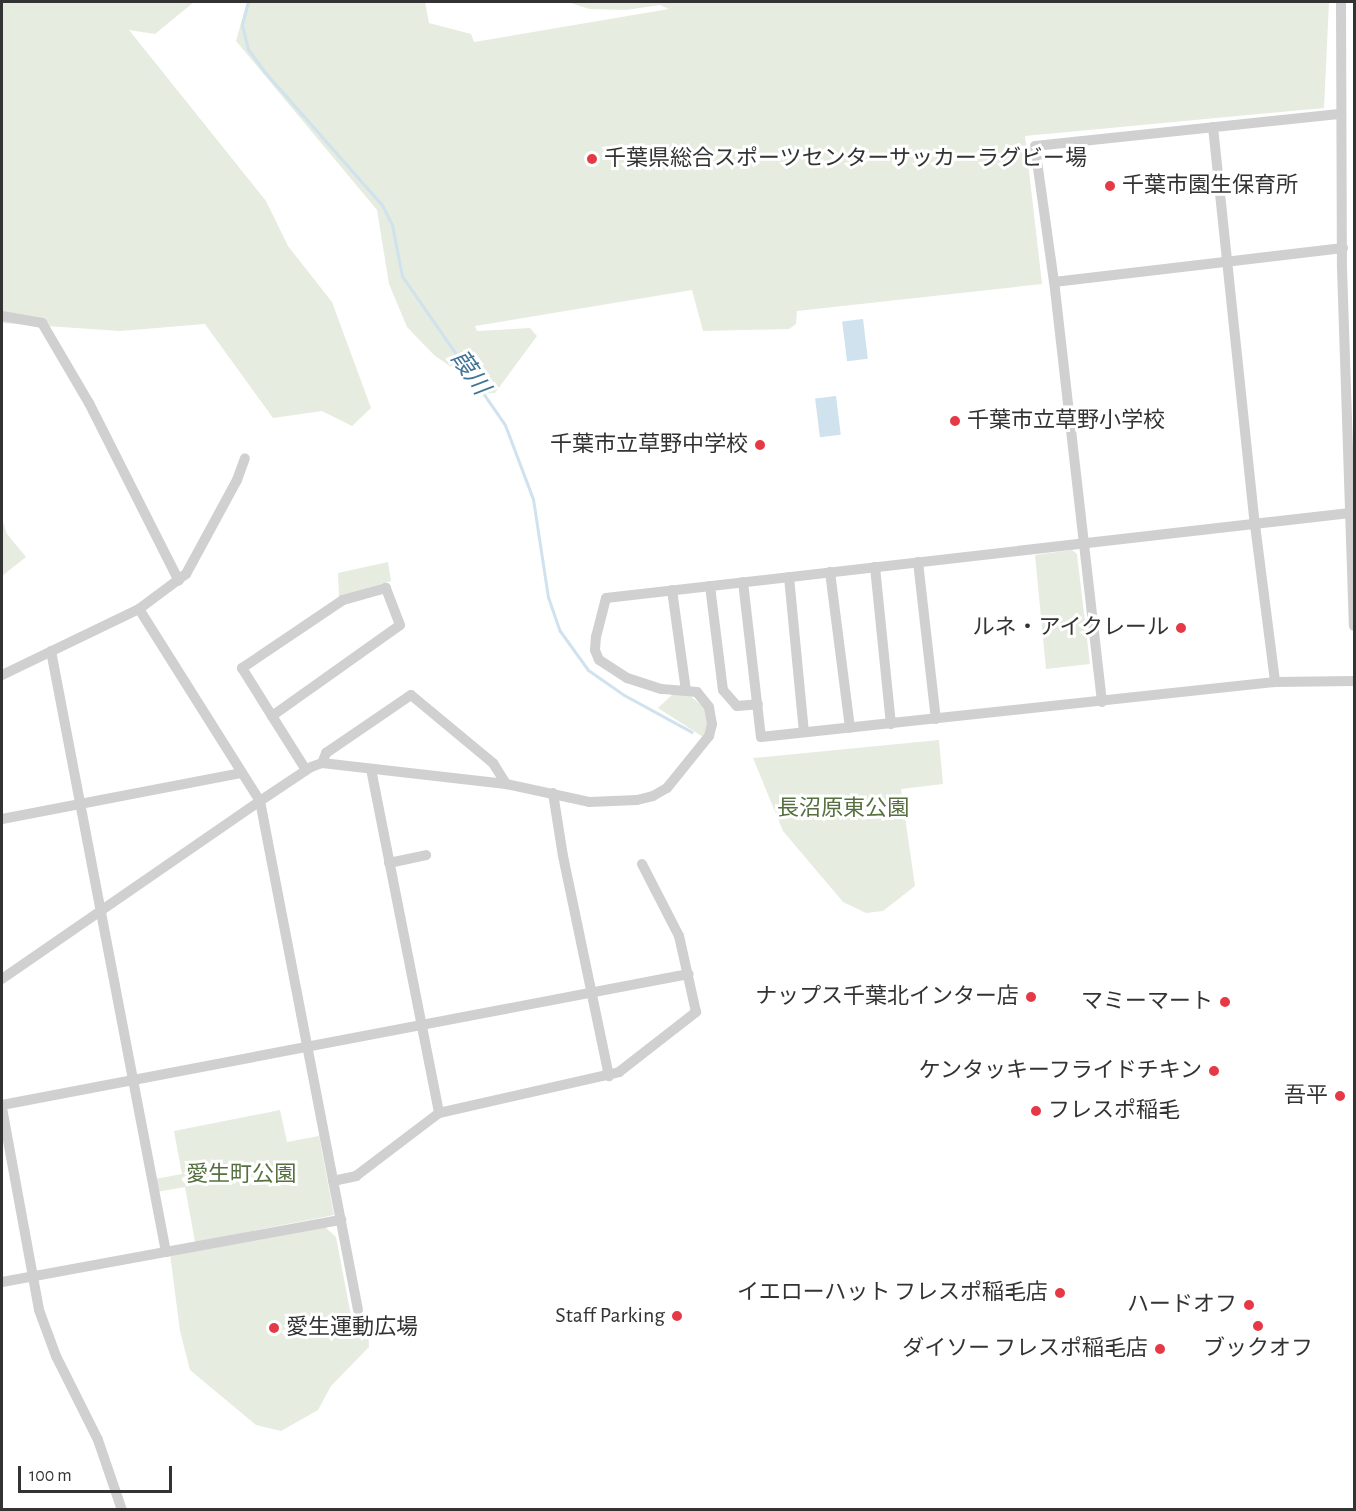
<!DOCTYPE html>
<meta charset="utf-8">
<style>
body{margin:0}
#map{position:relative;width:1356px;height:1511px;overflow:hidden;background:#fff;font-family:"Alegreya Sans","Noto Sans JP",sans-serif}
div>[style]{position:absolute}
.green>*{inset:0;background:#e6ecdf}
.water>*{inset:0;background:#cfe2ee;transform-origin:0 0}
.stream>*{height:3px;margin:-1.5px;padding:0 1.5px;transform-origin:1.5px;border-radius:1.5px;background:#cfe2ee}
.minor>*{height:10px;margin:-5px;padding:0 5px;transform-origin:5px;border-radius:5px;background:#d0d0d0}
.dots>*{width:16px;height:16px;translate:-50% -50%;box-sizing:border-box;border:3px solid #fff;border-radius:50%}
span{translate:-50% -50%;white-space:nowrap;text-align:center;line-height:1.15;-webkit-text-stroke:6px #fff;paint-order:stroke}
.poi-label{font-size:22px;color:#333}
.left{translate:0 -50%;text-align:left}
.right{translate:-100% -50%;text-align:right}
.park-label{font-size:22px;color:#56703f}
.water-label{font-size:24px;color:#3f7597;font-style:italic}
.frame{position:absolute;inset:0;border:3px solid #333;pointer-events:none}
.scale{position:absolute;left:18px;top:1466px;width:154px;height:27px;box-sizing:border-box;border:3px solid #333;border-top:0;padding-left:8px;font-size:18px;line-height:21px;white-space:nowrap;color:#333;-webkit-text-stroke:4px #fff;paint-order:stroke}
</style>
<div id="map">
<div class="green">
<i style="clip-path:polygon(2px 2px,194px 2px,155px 34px,129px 30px,266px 201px,288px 246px,332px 302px,371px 408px,352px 426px,322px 411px,273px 418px,205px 324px,120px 331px,2px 323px)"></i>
<i style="clip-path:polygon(247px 2px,425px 2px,429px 23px,471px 34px,474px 42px,669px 9px,660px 5px,626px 10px,589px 9px,568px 2px,1329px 2px,1324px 108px,1025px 136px,1042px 284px,797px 311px,796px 324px,789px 329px,703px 331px,692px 290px,475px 326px,477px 331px,530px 328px,537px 336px,495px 393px,477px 394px,461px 374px,434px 355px,407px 327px,389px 284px,377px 210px,236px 41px)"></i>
<i style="clip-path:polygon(2px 519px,7px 534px,26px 557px,2px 576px)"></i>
<i style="clip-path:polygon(1072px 550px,1077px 554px,1090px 664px,1046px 669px,1035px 555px)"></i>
<i style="clip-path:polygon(388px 562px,391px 581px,339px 597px,338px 573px)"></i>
<i style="clip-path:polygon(674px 693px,688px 694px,706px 709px,708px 723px,703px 737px,658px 708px)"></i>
<i style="clip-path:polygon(939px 740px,943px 784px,901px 789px,915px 886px,883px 911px,866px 913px,843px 902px,783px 831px,753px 758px)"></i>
<i style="clip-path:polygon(280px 1110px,287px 1142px,319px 1136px,334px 1215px,195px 1242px,185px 1187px,157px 1192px,155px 1179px,182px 1174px,174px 1131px)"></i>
<i style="clip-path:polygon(325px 1227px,336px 1237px,352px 1321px,368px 1325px,369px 1347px,331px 1386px,318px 1410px,281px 1431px,256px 1425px,190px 1370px,180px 1331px,170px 1254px)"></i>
</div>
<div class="water">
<i style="left:863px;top:319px;width:40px;height:21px;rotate:83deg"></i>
<i style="left:836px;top:396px;width:39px;height:21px;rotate:83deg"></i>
</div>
<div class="stream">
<i style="left:248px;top:2px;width:24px;rotate:105deg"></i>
<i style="left:242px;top:25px;width:25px;rotate:76deg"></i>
<i style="left:248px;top:49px;width:26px;rotate:54deg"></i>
<i style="left:263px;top:70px;width:180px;rotate:48.6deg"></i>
<i style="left:382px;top:205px;width:22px;rotate:63deg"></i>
<i style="left:392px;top:225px;width:52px;rotate:78.9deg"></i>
<i style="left:402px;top:276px;width:181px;rotate:55.3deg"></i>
<i style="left:505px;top:425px;width:79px;rotate:69.3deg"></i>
<i style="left:533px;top:499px;width:99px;rotate:81.3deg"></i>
<i style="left:548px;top:597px;width:36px;rotate:71deg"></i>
<i style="left:560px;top:631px;width:48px;rotate:54.3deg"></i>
<i style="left:588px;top:670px;width:44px;rotate:34.8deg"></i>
<i style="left:624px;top:695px;width:77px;rotate:28.6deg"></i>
</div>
<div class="minor">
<i style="left:1341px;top:2px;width:266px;rotate:89.8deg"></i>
<i style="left:1342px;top:268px;width:358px;rotate:88.1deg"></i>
<i style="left:1213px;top:127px;width:400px;rotate:84deg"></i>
<i style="left:1255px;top:525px;width:158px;rotate:82.7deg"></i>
<i style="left:1054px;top:282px;width:291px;rotate:-6.7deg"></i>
<i style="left:2px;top:316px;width:41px;rotate:9.9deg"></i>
<i style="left:42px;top:323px;width:93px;rotate:59.6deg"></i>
<i style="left:89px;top:403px;width:199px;rotate:63.2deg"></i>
<i style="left:918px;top:562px;width:158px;rotate:83.5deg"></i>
<i style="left:875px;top:567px;width:158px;rotate:84.2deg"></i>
<i style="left:830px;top:572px;width:157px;rotate:82.7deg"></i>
<i style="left:789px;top:577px;width:156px;rotate:84.5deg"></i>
<i style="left:743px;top:582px;width:156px;rotate:83.4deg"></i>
<i style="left:761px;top:737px;width:517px;rotate:-6.11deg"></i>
<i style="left:1275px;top:682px;width:79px;rotate:-0.7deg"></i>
<i style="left:710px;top:586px;width:105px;rotate:82.9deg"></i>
<i style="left:723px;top:690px;width:21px;rotate:49deg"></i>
<i style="left:737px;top:706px;width:21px;rotate:-5deg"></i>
<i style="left:672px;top:590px;width:102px;rotate:82.1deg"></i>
<i style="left:139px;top:609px;width:227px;rotate:57.8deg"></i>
<i style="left:260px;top:801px;width:518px;rotate:79.1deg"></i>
<i style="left:51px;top:651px;width:612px;rotate:79.17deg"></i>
<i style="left:2px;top:675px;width:152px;rotate:-25.7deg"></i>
<i style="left:139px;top:609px;width:59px;rotate:-36.7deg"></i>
<i style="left:186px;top:574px;width:107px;rotate:-61.5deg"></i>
<i style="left:237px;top:480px;width:23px;rotate:-70deg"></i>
<i style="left:1102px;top:702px;width:423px;rotate:-96.5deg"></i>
<i style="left:1054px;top:282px;width:137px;rotate:-98deg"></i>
<i style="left:1035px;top:146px;width:308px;rotate:-6deg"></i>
<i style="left:272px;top:716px;width:157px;rotate:-35.4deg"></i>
<i style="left:400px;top:625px;width:40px;rotate:-111deg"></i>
<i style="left:386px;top:588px;width:45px;rotate:164.4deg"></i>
<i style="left:343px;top:600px;width:122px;rotate:146deg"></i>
<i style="left:242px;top:668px;width:57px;rotate:58deg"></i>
<i style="left:272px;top:716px;width:64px;rotate:57.8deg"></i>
<i style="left:322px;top:763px;width:11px;rotate:-68deg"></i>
<i style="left:326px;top:753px;width:103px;rotate:-34.3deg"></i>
<i style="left:411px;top:695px;width:107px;rotate:39.7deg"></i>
<i style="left:493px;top:763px;width:25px;rotate:58deg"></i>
<i style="left:371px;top:769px;width:351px;rotate:78.8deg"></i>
<i style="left:553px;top:793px;width:64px;rotate:81deg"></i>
<i style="left:563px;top:856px;width:225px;rotate:78.2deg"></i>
<i style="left:2px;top:819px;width:243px;rotate:-10.9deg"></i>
<i style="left:389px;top:863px;width:38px;rotate:-12deg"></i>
<i style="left:2px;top:979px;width:313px;rotate:-34.6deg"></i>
<i style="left:260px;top:801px;width:61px;rotate:-33.7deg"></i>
<i style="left:311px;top:767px;width:12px;rotate:-20deg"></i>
<i style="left:322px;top:763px;width:185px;rotate:6.5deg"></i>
<i style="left:506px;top:784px;width:85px;rotate:12.2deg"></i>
<i style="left:589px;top:802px;width:48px;rotate:-2.4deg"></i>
<i style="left:637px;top:800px;width:16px;rotate:-14deg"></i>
<i style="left:653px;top:796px;width:16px;rotate:-30deg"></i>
<i style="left:667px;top:788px;width:67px;rotate:-51.1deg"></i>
<i style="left:709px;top:736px;width:12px;rotate:-76deg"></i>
<i style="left:712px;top:724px;width:17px;rotate:-100deg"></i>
<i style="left:709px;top:707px;width:19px;rotate:-129deg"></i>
<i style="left:697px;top:692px;width:36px;rotate:-175deg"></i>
<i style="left:661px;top:689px;width:36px;rotate:-162deg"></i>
<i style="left:627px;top:678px;width:33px;rotate:-147deg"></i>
<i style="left:599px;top:660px;width:11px;rotate:-112deg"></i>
<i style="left:595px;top:650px;width:13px;rotate:-86deg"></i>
<i style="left:596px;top:637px;width:40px;rotate:-75.6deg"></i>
<i style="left:606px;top:598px;width:749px;rotate:-6.52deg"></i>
<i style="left:2px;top:1105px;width:699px;rotate:-10.8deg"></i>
<i style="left:2px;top:1108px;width:205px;rotate:79.6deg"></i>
<i style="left:39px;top:1310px;width:49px;rotate:69.7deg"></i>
<i style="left:56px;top:1356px;width:94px;rotate:63.4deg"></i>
<i style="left:98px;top:1440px;width:74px;rotate:71.1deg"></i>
<i style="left:333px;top:1181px;width:24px;rotate:-12deg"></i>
<i style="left:356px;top:1176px;width:104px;rotate:-37.2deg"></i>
<i style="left:439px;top:1113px;width:185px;rotate:-12.8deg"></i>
<i style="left:619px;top:1072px;width:98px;rotate:-37.9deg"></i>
<i style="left:696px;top:1012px;width:78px;rotate:-102.6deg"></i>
<i style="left:679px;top:936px;width:81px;rotate:-117.2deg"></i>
<i style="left:2px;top:1282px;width:345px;rotate:-10.4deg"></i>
</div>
<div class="dots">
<i style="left:592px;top:159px;background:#e63946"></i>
<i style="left:1110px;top:186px;background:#e63946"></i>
<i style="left:955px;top:421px;background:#e63946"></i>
<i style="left:760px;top:445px;background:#e63946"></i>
<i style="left:1181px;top:628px;background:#e63946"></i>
<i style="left:1031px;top:997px;background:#e63946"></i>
<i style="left:1225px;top:1002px;background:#e63946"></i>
<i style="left:1214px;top:1071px;background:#e63946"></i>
<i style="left:1340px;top:1096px;background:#e63946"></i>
<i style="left:1036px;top:1111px;background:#e63946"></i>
<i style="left:1060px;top:1293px;background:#e63946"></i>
<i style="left:1249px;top:1305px;background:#e63946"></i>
<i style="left:677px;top:1316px;background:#e63946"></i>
<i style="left:1258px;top:1326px;background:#e63946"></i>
<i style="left:274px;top:1328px;background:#e63946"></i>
<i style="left:1160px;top:1349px;background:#e63946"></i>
</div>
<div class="poi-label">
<span class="left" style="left:604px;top:159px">千葉県総合スポーツセンターサッカーラグビー場</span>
<span class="left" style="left:1122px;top:186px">千葉市園生保育所</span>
<span class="left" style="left:967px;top:421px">千葉市立草野小学校</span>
<span class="right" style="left:748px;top:445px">千葉市立草野中学校</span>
<span class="right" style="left:1169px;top:628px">ルネ・アイクレール</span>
<span class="right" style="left:1019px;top:997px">ナップス千葉北インター店</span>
<span class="right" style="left:1213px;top:1002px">マミーマート</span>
<span class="right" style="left:1202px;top:1071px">ケンタッキーフライドチキン</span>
<span class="right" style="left:1328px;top:1096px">吾平</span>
<span class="left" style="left:1048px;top:1111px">フレスポ稲毛</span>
<span class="right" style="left:1048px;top:1293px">イエローハット フレスポ稲毛店</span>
<span class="right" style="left:1237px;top:1305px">ハードオフ</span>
<span class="right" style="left:665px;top:1316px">Staff Parking</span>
<span class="left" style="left:286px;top:1328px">愛生運動広場</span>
<span class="right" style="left:1148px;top:1349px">ダイソー フレスポ稲毛店</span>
<span style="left:1258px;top:1349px">ブックオフ</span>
</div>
<div class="park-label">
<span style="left:843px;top:809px">長沼原東公園</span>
<span style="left:241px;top:1175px">愛生町公園</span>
</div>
<div class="water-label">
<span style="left:469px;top:373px;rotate:55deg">葭川</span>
</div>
<div class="frame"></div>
<div class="scale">100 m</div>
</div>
